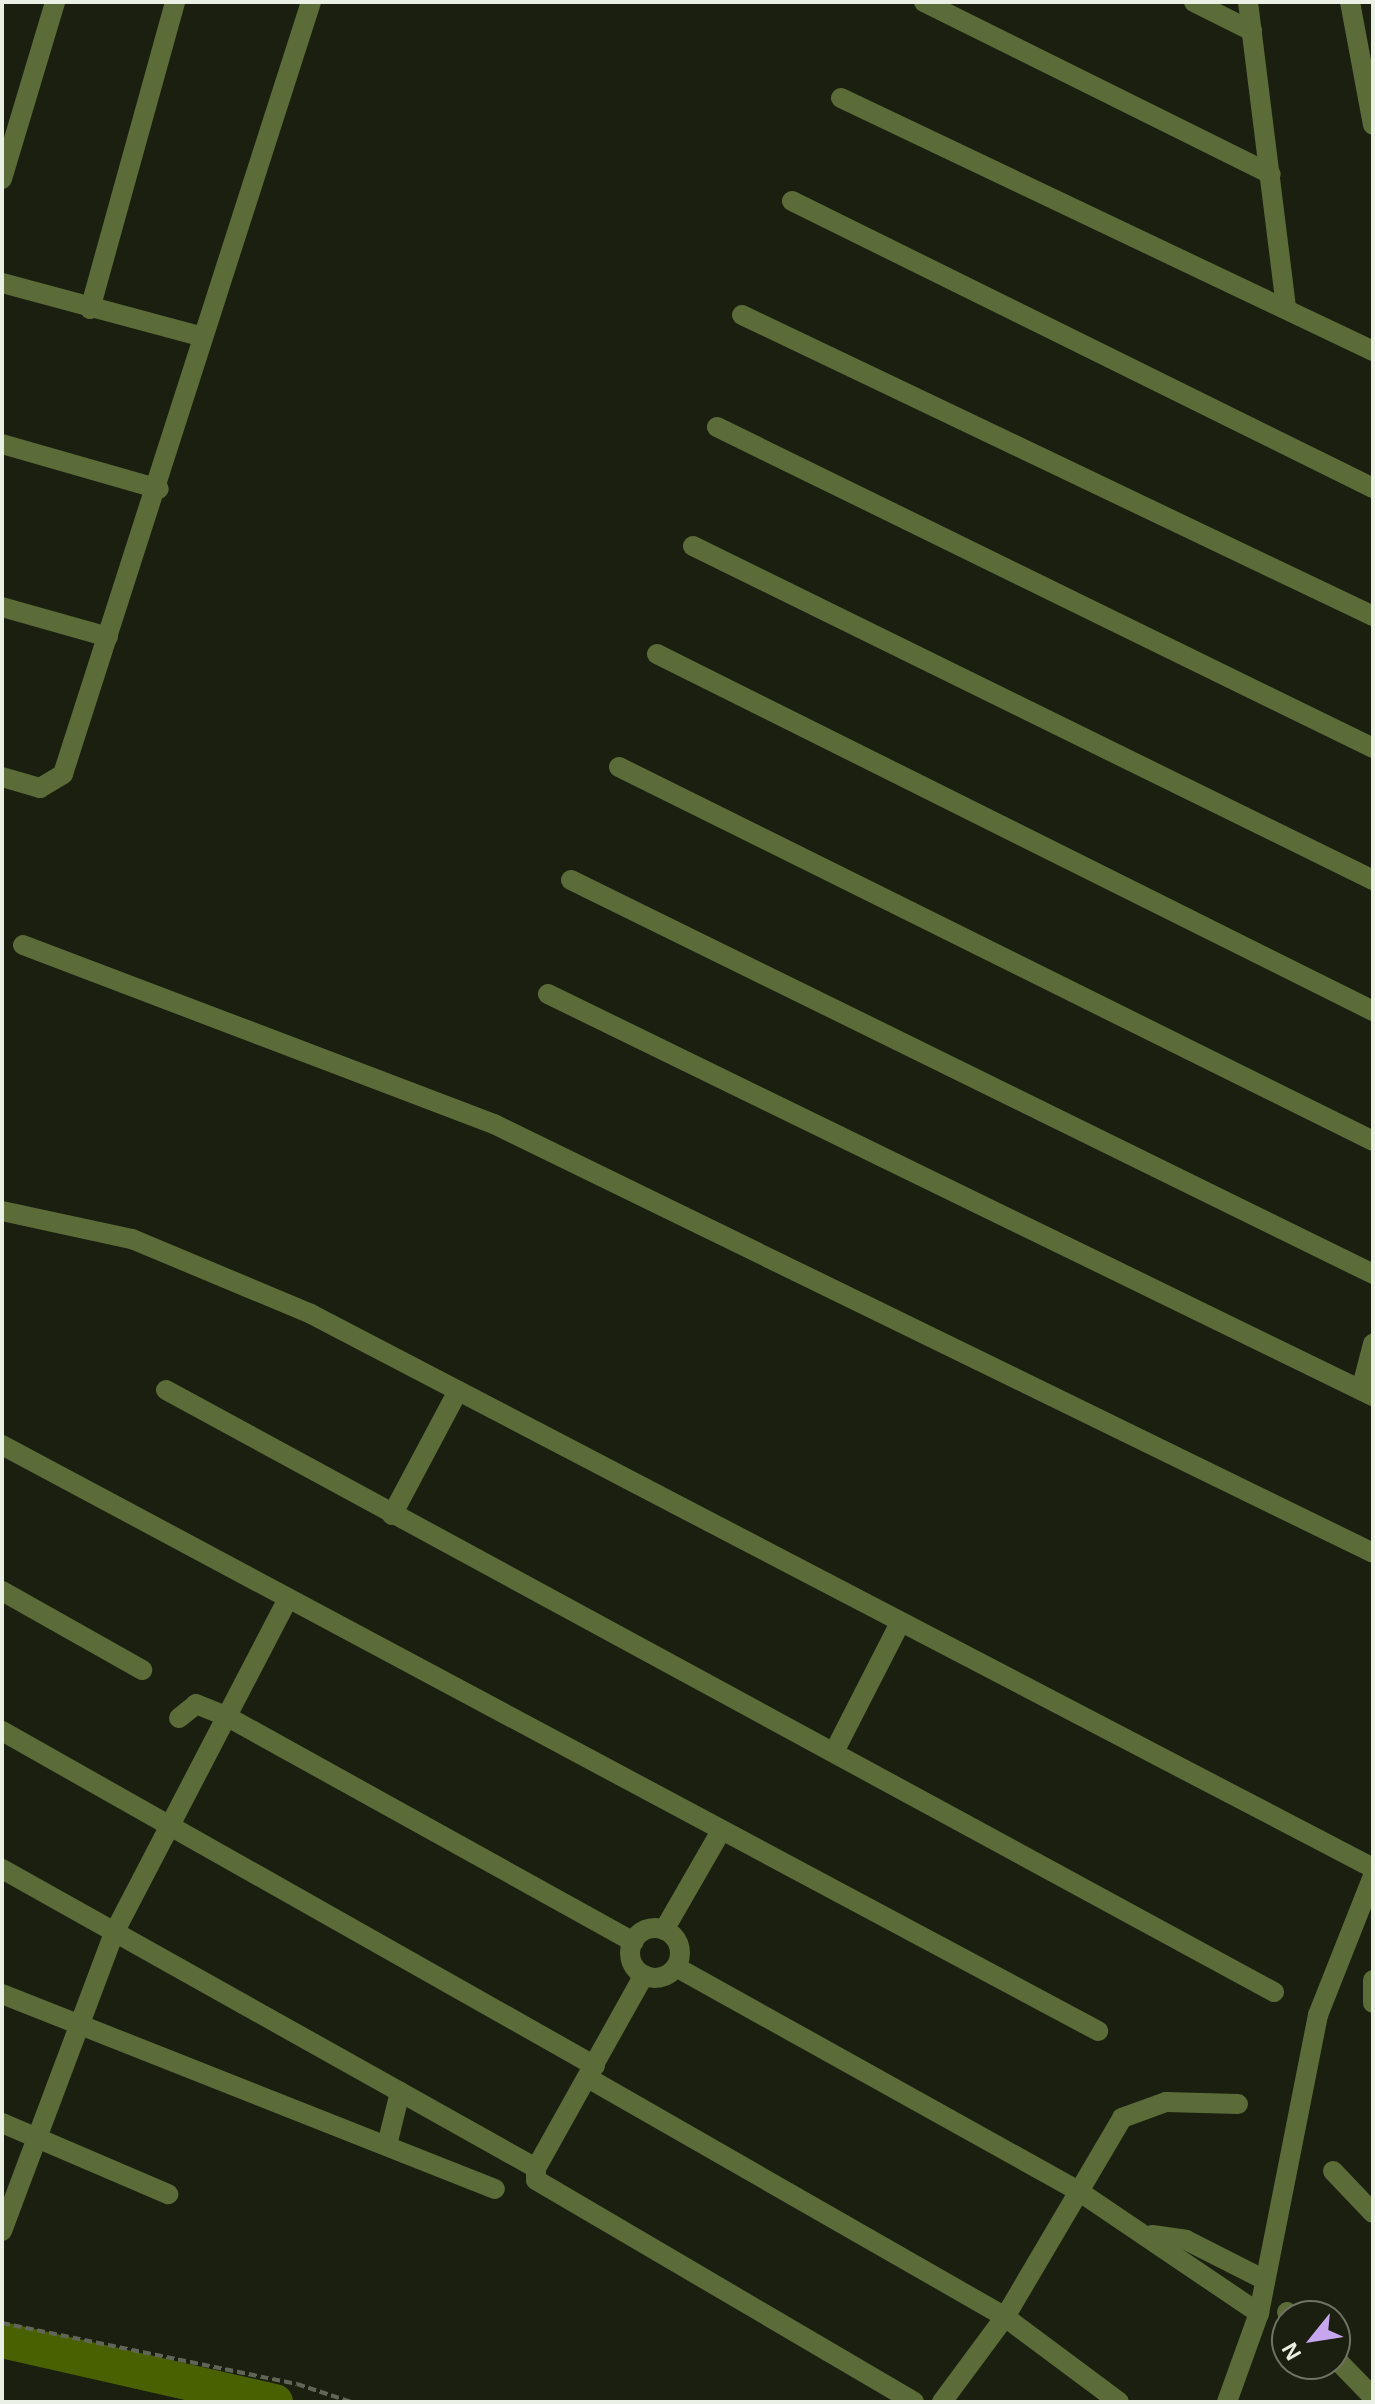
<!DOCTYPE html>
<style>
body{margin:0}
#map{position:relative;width:1375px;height:2404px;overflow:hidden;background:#1a1f10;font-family:Helvetica,sans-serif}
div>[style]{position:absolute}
.river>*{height:36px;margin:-18px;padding:0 18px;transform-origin:18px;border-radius:18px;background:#4a6102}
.path>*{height:4px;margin-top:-2px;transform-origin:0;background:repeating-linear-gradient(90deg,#606558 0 8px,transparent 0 12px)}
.minor>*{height:20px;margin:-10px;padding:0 10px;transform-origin:10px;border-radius:10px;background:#5b6c39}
.minor>.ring{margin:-10px;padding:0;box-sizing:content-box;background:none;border:20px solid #5b6c39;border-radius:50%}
span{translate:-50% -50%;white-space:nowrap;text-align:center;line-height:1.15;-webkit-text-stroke:7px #1a1f10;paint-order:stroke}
.frame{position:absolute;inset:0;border:4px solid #ebf0e5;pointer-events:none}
.north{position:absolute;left:1271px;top:2300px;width:80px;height:80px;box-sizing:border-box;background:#1a1f10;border:2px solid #6e7365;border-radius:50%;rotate:240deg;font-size:22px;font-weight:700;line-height:32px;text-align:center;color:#ebf0e5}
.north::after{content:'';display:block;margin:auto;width:28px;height:36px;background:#c7a6f0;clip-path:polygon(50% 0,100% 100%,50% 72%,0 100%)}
</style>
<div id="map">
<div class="river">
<i style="left:2px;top:2340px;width:280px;rotate:12.8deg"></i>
</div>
<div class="path">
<i style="left:2px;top:2323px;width:301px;rotate:11.7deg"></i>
<i style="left:297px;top:2384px;width:57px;rotate:18.4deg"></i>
</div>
<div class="minor">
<i style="left:924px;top:2px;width:387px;rotate:26.4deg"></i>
<i style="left:1194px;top:2px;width:65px;rotate:26.6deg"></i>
<i style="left:1248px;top:2px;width:309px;rotate:82.9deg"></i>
<i style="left:1350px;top:2px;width:125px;rotate:79.4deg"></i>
<i style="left:841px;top:98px;width:589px;rotate:25.43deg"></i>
<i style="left:2px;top:179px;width:185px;rotate:-73.3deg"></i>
<i style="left:792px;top:201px;width:648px;rotate:26.29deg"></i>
<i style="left:2px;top:283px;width:208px;rotate:15deg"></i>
<i style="left:90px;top:309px;width:319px;rotate:-74.5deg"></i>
<i style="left:742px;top:315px;width:699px;rotate:25.5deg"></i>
<i style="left:717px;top:427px;width:730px;rotate:26.07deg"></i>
<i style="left:2px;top:444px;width:163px;rotate:16deg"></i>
<i style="left:693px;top:546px;width:758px;rotate:26.16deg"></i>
<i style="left:2px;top:607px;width:110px;rotate:15.8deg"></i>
<i style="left:657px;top:654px;width:800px;rotate:26.5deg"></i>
<i style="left:619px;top:767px;width:842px;rotate:26.38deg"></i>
<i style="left:2px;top:777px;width:40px;rotate:16deg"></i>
<i style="left:40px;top:788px;width:27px;rotate:-31deg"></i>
<i style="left:63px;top:774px;width:811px;rotate:-72.19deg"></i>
<i style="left:571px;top:880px;width:894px;rotate:26.16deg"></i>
<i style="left:23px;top:945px;width:504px;rotate:20.81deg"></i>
<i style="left:494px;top:1124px;width:978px;rotate:26.01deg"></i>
<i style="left:548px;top:994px;width:918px;rotate:25.98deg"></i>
<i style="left:2px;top:1211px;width:133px;rotate:12.2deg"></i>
<i style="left:132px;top:1239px;width:194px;rotate:22.7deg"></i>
<i style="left:311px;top:1314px;width:1198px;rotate:27.55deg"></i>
<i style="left:166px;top:1390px;width:1261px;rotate:28.52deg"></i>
<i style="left:1361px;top:1390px;width:48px;rotate:-75.4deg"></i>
<i style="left:2px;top:1445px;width:1243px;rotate:28.13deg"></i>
<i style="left:392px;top:1515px;width:138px;rotate:-62deg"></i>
<i style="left:2px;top:1591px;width:161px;rotate:29.4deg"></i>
<i style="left:179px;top:1718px;width:22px;rotate:-39deg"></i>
<i style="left:196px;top:1704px;width:32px;rotate:22deg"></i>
<i style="left:226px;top:1716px;width:466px;rotate:29deg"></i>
<i style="left:2px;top:1731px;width:681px;rotate:29.46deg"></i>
<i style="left:834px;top:1752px;width:145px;rotate:-62.9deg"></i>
<i style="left:2px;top:1869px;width:612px;rotate:29.25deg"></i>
<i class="ring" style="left:630px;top:1928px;width:30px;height:30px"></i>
<i style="left:664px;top:1930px;width:114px;rotate:-60.1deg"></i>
<i style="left:676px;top:1967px;width:459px;rotate:29.1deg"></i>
<i style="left:1077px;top:2190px;width:220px;rotate:34.1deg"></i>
<i style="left:644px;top:1975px;width:221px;rotate:119.2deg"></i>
<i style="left:536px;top:2168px;width:12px;rotate:90deg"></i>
<i style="left:536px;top:2180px;width:438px;rotate:30.4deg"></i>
<i style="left:1373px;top:1980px;width:23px;rotate:90deg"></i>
<i style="left:2px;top:1994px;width:530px;rotate:21.58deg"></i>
<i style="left:588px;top:2078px;width:481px;rotate:29.8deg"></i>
<i style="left:1005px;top:2317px;width:142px;rotate:36.7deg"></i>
<i style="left:2px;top:2123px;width:181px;rotate:23.2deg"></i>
<i style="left:387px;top:2145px;width:55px;rotate:-76.2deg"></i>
<i style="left:1333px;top:2171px;width:58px;rotate:46.4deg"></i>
<i style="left:2px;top:2231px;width:321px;rotate:-69.4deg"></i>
<i style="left:115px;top:1931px;width:375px;rotate:-62.5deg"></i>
<i style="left:1152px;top:2235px;width:34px;rotate:8deg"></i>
<i style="left:1186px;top:2240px;width:86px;rotate:26.9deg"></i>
<i style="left:1287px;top:2312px;width:6px;rotate:39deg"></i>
<i style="left:1335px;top:2358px;width:54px;rotate:45.7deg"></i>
<i style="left:942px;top:2402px;width:106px;rotate:-53.5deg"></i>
<i style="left:1005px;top:2317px;width:231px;rotate:-59.5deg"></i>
<i style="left:1122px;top:2118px;width:47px;rotate:-20deg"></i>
<i style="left:1166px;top:2102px;width:72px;rotate:1.6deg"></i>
<i style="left:1227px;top:2402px;width:95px;rotate:-70.2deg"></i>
<i style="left:1259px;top:2313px;width:304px;rotate:-78.8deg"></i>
<i style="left:1318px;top:2015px;width:149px;rotate:-68.4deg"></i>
</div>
<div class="frame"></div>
<div class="north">N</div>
</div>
